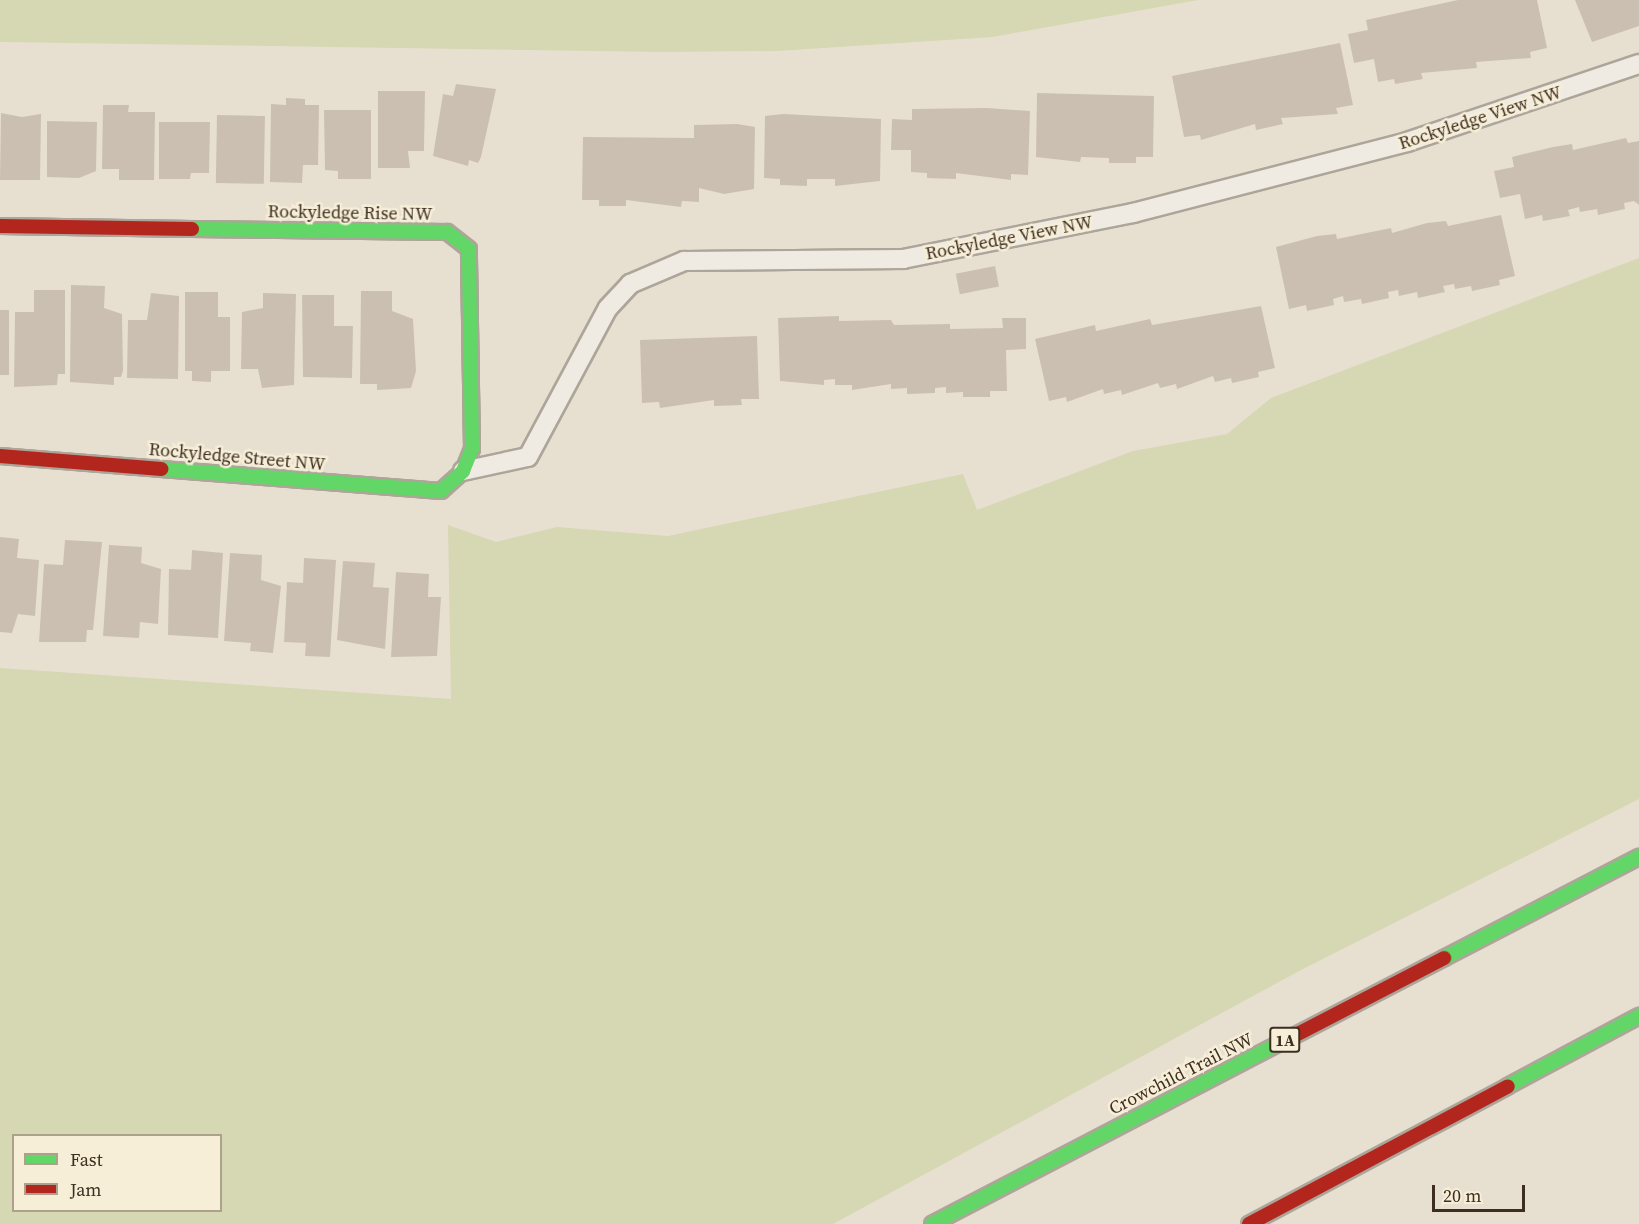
<!DOCTYPE html>
<style>
body{margin:0}
#map{position:relative;width:1639px;height:1224px;overflow:hidden;background:#e7e0d1;font-family:"Source Serif 4",serif}
div>[style]{position:absolute}
.green>*{inset:0;background:#d6d7b3}
.building>*{inset:0;background:#cbbfb2;transform-origin:0 0}
.roads{filter:drop-shadow(2px 0 #ada599) drop-shadow(-2px 0 #ada599) drop-shadow(0 2px #ada599) drop-shadow(0 -2px #ada599)}
.lane>*{height:18px;margin:-9px;padding:0 9px;transform-origin:9px;border-radius:9px;background:#efebe3}
.fast>*{height:14px;margin:-7px;padding:0 7px;transform-origin:7px;border-radius:7px;background:#63d668}
.jam>*{height:14px;margin:-7px;padding:0 7px;transform-origin:7px;border-radius:7px;background:#b3261e}
span{translate:-50% -50%;white-space:nowrap;text-align:center;line-height:1.15;-webkit-text-stroke:5px #f7eed8;paint-order:stroke}
.shield-label span{padding:2px 4px;background:#f7eed8;border:2px solid;border-radius:4px;-webkit-text-stroke-width:0}
.shield-label{font-size:16px;color:#3d2e20;font-weight:700}
.street-label{font-size:18px;color:#3d2e20}
.legend{position:absolute;left:12px;top:1134px;width:210px;height:78px;box-sizing:border-box;background:#f7eed8;border:2px solid #ada18e;margin:0;padding:8px 10px;list-style:none;font-size:18px;color:#3d2e20}
.legend li{display:flex;align-items:center;gap:12px;height:30px}
.legend b{width:30px;border:2px solid #ada18e}
.scale{position:absolute;left:1432px;top:1185px;width:93px;height:27px;box-sizing:border-box;border:3px solid #3d2e20;border-top:0;padding-left:8px;font-size:18px;line-height:21px;white-space:nowrap;color:#3d2e20;-webkit-text-stroke:4px #f7eed8;paint-order:stroke}
</style>
<div id="map">
<div class="green">
<i style="clip-path:polygon(0 0,1198px 0,992px 37px,777px 51px,662px 52px,0 42px)"></i>
<i style="clip-path:polygon(evenodd,1639px 258px,1639px 799px,1301px 970px,833px 1224px,0 1224px,0 668px,451px 699px,448px 525px,496px 542px,557px 527px,668px 536px,963px 474px,977px 510px,1133px 451px,1227px 434px,1271px 398px,1639px 258px,14px 1136px,220px 1136px,220px 1210px,14px 1210px,14px 1136px)"></i>
</div>
<div class="building">
<i style="clip-path:polygon(1458px 0,1537px 0,1547px 48px,1530px 52px,1531px 58px,1476px 62px,1477px 68px,1421px 73px,1423px 79px,1395px 84px,1394px 79px,1378px 82px,1374px 59px,1354px 63px,1348px 34px,1368px 30px,1366px 20px)"></i>
<i style="clip-path:polygon(1575px 0,1639px 0,1639px 26px,1592px 42px)"></i>
<i style="clip-path:polygon(1340px 43px,1353px 105px,1336px 108px,1338px 114px,1281px 118px,1283px 124px,1256px 130px,1255px 124px,1201px 140px,1200px 135px,1184px 137px,1172px 76px)"></i>
<i style="clip-path:polygon(456px 84px,496px 89px,481px 157px,478px 163px,469px 160px,468px 166px,433px 156px,443px 94px,453px 96px)"></i>
<i style="clip-path:polygon(378px 91px,425px 91px,424px 151px,408px 151px,410px 168px,378px 168px)"></i>
<i style="clip-path:polygon(1037px 93px,1154px 96px,1153px 157px,1136px 157px,1136px 163px,1109px 163px,1109px 158px,1081px 157px,1080px 162px,1036px 157px)"></i>
<i style="clip-path:polygon(286px 98px,305px 99px,305px 105px,319px 105px,318px 165px,303px 165px,302px 183px,270px 182px,271px 104px,286px 105px)"></i>
<i style="clip-path:polygon(103px 105px,129px 105px,128px 112px,155px 112px,154px 180px,119px 180px,119px 169px,102px 169px)"></i>
<i style="clip-path:polygon(987px 108px,1030px 111px,1028px 175px,1011px 174px,1011px 180px,956px 173px,956px 179px,927px 178px,927px 173px,911px 172px,911px 150px,891px 150px,892px 119px,912px 120px,912px 109px)"></i>
<i style="clip-path:polygon(324px 110px,371px 110px,371px 179px,338px 179px,338px 171px,325px 170px)"></i>
<i style="clip-path:polygon(1px 113px,22px 117px,41px 114px,40px 180px,0 180px)"></i>
<i style="clip-path:polygon(783px 114px,881px 119px,880px 181px,835px 186px,835px 179px,807px 179px,807px 186px,780px 185px,780px 179px,764px 178px,765px 116px)"></i>
<i style="left:217px;top:115px;width:48px;height:68px;rotate:1deg"></i>
<i style="clip-path:polygon(47px 121px,97px 122px,96px 171px,79px 178px,47px 177px)"></i>
<i style="clip-path:polygon(159px 122px,210px 122px,209px 173px,191px 173px,190px 179px,159px 179px)"></i>
<i style="clip-path:polygon(737px 124px,755px 127px,754px 189px,724px 194px,699px 188px,699px 202px,682px 201px,681px 207px,626px 200px,626px 206px,599px 206px,599px 200px,582px 200px,583px 137px,694px 138px,694px 125px)"></i>
<i style="clip-path:polygon(1626px 138px,1628px 143px,1639px 141px,1639px 205px,1634px 201px,1624px 203px,1625px 209px,1598px 215px,1597px 209px,1580px 212px,1579px 207px,1568px 210px,1570px 216px,1543px 221px,1542px 215px,1525px 219px,1520px 194px,1500px 198px,1494px 171px,1514px 167px,1512px 157px,1553px 147px,1572px 144px,1573px 150px)"></i>
<i style="clip-path:polygon(1501px 215px,1515px 276px,1499px 280px,1500px 285px,1472px 291px,1471px 286px,1455px 289px,1454px 284px,1443px 286px,1445px 292px,1418px 298px,1417px 292px,1399px 296px,1398px 290px,1388px 292px,1389px 298px,1362px 304px,1361px 299px,1344px 302px,1343px 296px,1333px 299px,1334px 305px,1307px 311px,1306px 305px,1289px 309px,1276px 247px,1317px 236px,1336px 234px,1337px 239px,1391px 228px,1392px 233px,1427px 223px,1446px 221px,1448px 226px)"></i>
<i style="left:995px;top:266px;width:21px;height:40px;rotate:79deg"></i>
<i style="clip-path:polygon(71px 285px,105px 286px,104px 308px,122px 314px,123px 371px,121px 377px,114px 377px,114px 385px,70px 382px)"></i>
<i style="clip-path:polygon(34px 290px,65px 290px,65px 374px,58px 374px,57px 385px,14px 387px,15px 312px,34px 312px)"></i>
<i style="clip-path:polygon(361px 291px,392px 291px,392px 311px,413px 319px,416px 371px,411px 388px,377px 390px,377px 384px,360px 384px)"></i>
<i style="clip-path:polygon(185px 292px,218px 292px,218px 317px,230px 317px,230px 371px,211px 371px,211px 382px,192px 381px,192px 371px,185px 371px)"></i>
<i style="clip-path:polygon(151px 293px,179px 296px,178px 379px,127px 378px,128px 320px,147px 320px)"></i>
<i style="clip-path:polygon(263px 293px,296px 294px,294px 385px,262px 388px,258px 369px,241px 369px,242px 312px,263px 308px)"></i>
<i style="clip-path:polygon(302px 295px,334px 295px,334px 326px,353px 326px,352px 378px,303px 377px)"></i>
<i style="clip-path:polygon(1261px 306px,1275px 368px,1258px 372px,1259px 377px,1232px 383px,1231px 378px,1215px 382px,1213px 376px,1177px 389px,1176px 384px,1160px 388px,1158px 383px,1122px 395px,1121px 390px,1104px 394px,1103px 389px,1067px 402px,1066px 397px,1049px 401px,1035px 339px,1095px 325px,1096px 331px,1150px 319px,1152px 325px)"></i>
<i style="left:0;top:310px;width:9px;height:65px"></i>
<i style="clip-path:polygon(839px 316px,839px 321px,891px 320px,894px 325px,950px 324px,950px 329px,1003px 328px,1002px 318px,1026px 318px,1026px 349px,1006px 350px,1007px 391px,990px 391px,990px 397px,963px 397px,963px 392px,946px 393px,946px 387px,935px 388px,935px 393px,907px 394px,907px 388px,891px 389px,891px 384px,852px 390px,852px 385px,835px 385px,835px 379px,824px 380px,824px 385px,780px 381px,778px 318px)"></i>
<i style="clip-path:polygon(757px 336px,759px 399px,741px 399px,742px 405px,714px 406px,714px 400px,660px 408px,659px 402px,642px 403px,640px 340px)"></i>
<i style="clip-path:polygon(0 537px,19px 539px,17px 558px,39px 560px,35px 616px,18px 614px,12px 633px,0 632px)"></i>
<i style="clip-path:polygon(65px 540px,102px 542px,93px 630px,87px 630px,86px 642px,39px 642px,44px 564px,63px 565px)"></i>
<i style="clip-path:polygon(109px 545px,142px 547px,141px 563px,161px 569px,158px 624px,140px 622px,139px 638px,103px 636px)"></i>
<i style="clip-path:polygon(192px 550px,223px 553px,218px 638px,168px 635px,169px 569px,191px 570px)"></i>
<i style="clip-path:polygon(230px 553px,262px 555px,261px 580px,281px 586px,273px 653px,250px 651px,251px 643px,224px 641px)"></i>
<i style="clip-path:polygon(304px 558px,336px 560px,330px 657px,305px 656px,306px 643px,284px 642px,287px 582px,303px 583px)"></i>
<i style="clip-path:polygon(343px 561px,375px 563px,373px 587px,389px 588px,385px 649px,337px 640px)"></i>
<i style="clip-path:polygon(396px 572px,429px 574px,428px 597px,441px 597px,437px 656px,391px 657px)"></i>
</div>
<div class="roads">
<div class="lane">
<i style="left:463px;top:471px;width:66px;rotate:-12.2deg"></i>
<i style="left:528px;top:457px;width:169px;rotate:-61.8deg"></i>
<i style="left:608px;top:308px;width:33px;rotate:-47deg"></i>
<i style="left:630px;top:284px;width:59px;rotate:-23.1deg"></i>
<i style="left:684px;top:261px;width:219px;rotate:-0.5deg"></i>
<i style="left:903px;top:259px;width:235px;rotate:-11.3deg"></i>
<i style="left:1133px;top:213px;width:283px;rotate:-14.5deg"></i>
<i style="left:1407px;top:142px;width:245px;rotate:-18.6deg"></i>
</div>
<div class="fast">
<i style="left:161px;top:469px;width:281px;rotate:4.5deg"></i>
<i style="left:441px;top:491px;width:30px;rotate:-42deg"></i>
<i style="left:463px;top:471px;width:24px;rotate:-68deg"></i>
<i style="left:472px;top:449px;width:200px;rotate:-90.9deg"></i>
<i style="left:469px;top:249px;width:28px;rotate:-142deg"></i>
<i style="left:447px;top:232px;width:255px;rotate:-179.3deg"></i>
<i style="left:1444px;top:958px;width:220px;rotate:-27.4deg"></i>
<i style="left:1508px;top:1086px;width:149px;rotate:-28.1deg"></i>
<i style="left:932px;top:1224px;width:401px;rotate:-27.5deg"></i>
</div>
<div class="jam">
<i style="left:0;top:226px;width:192px;rotate:0.9deg"></i>
<i style="left:0;top:456px;width:162px;rotate:4.6deg"></i>
<i style="left:1288px;top:1039px;width:176px;rotate:-27.4deg"></i>
<i style="left:1249px;top:1224px;width:293px;rotate:-28deg"></i>
</div>
</div>
<div class="shield-label">
<span style="left:1285px;top:1040px">1A</span>
</div>
<div class="street-label">
<span style="left:1480px;top:118px;rotate:-18deg">Rockyledge View NW</span>
<span style="left:350px;top:213px;rotate:1deg">Rockyledge Rise NW</span>
<span style="left:1009px;top:238px;rotate:-11deg">Rockyledge View NW</span>
<span style="left:237px;top:457px;rotate:5deg">Rockyledge Street NW</span>
<span style="left:1181px;top:1074px;rotate:-27deg">Crowchild Trail NW</span>
</div>
<ul class="legend">
<li><b style="height:8px;background:#63d668"></b>Fast</li>
<li><b style="height:8px;background:#b3261e"></b>Jam</li>
</ul>
<div class="scale">20 m</div>
</div>
